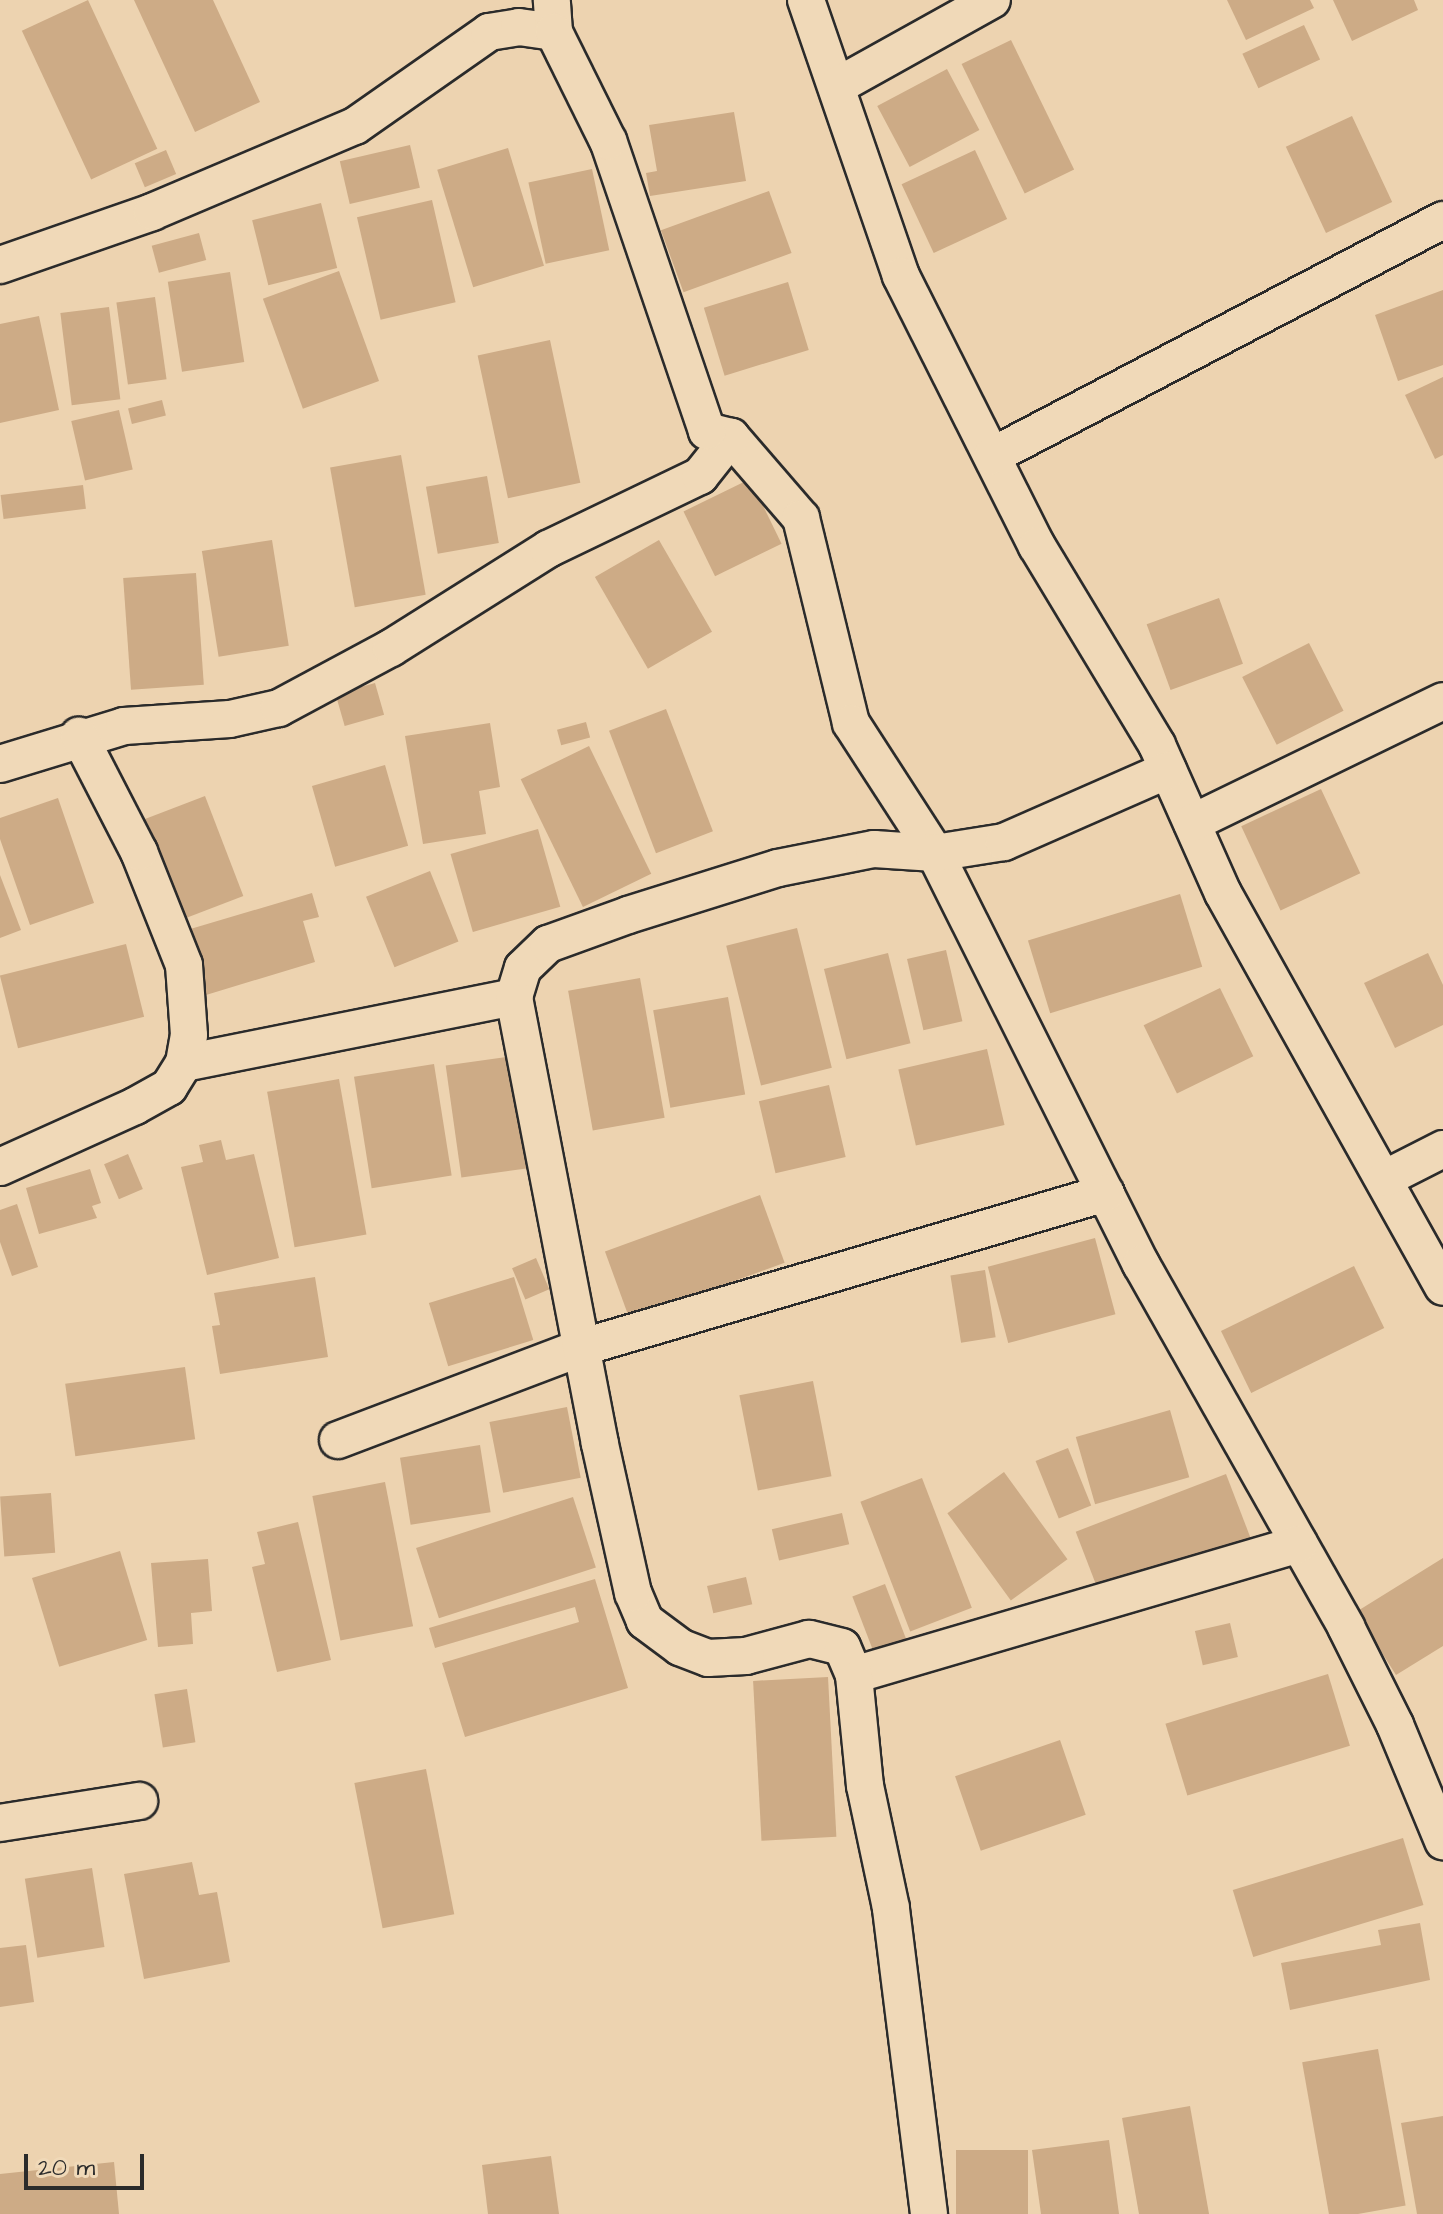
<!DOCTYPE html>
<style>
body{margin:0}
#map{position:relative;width:1443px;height:2214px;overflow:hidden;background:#edd3b0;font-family:"Architects Daughter",sans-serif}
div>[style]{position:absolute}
.building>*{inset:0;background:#cdab86;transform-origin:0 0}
.roads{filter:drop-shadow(2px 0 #2b2b2b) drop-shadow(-2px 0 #2b2b2b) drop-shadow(0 2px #2b2b2b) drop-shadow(0 -2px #2b2b2b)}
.minor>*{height:36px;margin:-18px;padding:0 18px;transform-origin:18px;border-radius:18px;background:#f0d9b8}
span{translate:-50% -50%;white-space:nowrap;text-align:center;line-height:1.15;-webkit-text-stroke:6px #f0d9b8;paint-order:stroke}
.scale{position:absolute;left:24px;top:2154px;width:120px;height:36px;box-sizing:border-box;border:4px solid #2b2b2b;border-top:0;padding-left:10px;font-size:24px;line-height:28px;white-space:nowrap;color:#2b2b2b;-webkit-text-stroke:6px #f0d9b8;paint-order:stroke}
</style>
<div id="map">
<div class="building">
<i style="left:88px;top:0;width:164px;height:73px;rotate:65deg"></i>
<i style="clip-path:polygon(134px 0,213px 0,260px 102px,195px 132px)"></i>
<i style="clip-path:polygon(1227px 0,1310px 0,1314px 8px,1246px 40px)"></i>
<i style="clip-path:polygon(1333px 0,1414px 0,1418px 10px,1352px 41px)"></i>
<i style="left:1304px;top:25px;width:38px;height:68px;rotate:65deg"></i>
<i style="left:1011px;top:40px;width:144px;height:55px;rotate:64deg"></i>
<i style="left:947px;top:69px;width:69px;height:79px;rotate:62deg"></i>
<i style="clip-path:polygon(734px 112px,746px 181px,650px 196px,646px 173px,657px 171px,649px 125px)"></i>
<i style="left:1352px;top:116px;width:95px;height:73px;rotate:65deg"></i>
<i style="left:410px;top:145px;width:44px;height:72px;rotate:77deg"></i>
<i style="left:508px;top:148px;width:123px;height:74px;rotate:73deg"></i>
<i style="left:166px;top:150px;width:26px;height:34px;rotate:67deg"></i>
<i style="left:975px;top:150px;width:76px;height:81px;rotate:65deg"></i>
<i style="left:592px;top:169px;width:83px;height:65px;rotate:78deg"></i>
<i style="left:769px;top:191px;width:66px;height:115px;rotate:70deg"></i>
<i style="left:432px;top:200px;width:105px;height:77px;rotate:77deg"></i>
<i style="left:321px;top:203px;width:67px;height:71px;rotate:76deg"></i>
<i style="left:199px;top:233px;width:28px;height:49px;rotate:75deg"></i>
<i style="left:339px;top:271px;width:117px;height:81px;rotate:70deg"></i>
<i style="left:230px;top:272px;width:91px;height:63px;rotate:81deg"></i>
<i style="left:788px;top:282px;width:71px;height:88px;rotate:73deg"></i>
<i style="clip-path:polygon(1443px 290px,1443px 365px,1398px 381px,1375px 315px)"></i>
<i style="left:155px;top:297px;width:83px;height:39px;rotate:82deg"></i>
<i style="left:109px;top:307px;width:93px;height:49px;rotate:83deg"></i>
<i style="clip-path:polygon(39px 316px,59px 410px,0 423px,0 324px)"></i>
<i style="left:550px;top:340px;width:146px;height:74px;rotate:78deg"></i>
<i style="clip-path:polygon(1443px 377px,1443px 455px,1435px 459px,1405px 395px)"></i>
<i style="left:162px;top:400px;width:16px;height:35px;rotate:76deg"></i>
<i style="left:119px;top:410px;width:61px;height:49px;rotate:77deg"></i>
<i style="left:401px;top:455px;width:142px;height:72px;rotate:80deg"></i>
<i style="left:487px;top:476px;width:68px;height:62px;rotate:80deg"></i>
<i style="left:750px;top:479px;width:72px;height:74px;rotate:64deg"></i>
<i style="left:83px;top:485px;width:24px;height:83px;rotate:83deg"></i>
<i style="left:272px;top:540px;width:107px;height:71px;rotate:81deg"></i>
<i style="left:659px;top:540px;width:106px;height:74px;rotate:60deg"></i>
<i style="left:196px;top:573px;width:112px;height:73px;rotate:86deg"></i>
<i style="left:1219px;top:598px;width:70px;height:77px;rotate:70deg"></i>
<i style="left:1309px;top:643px;width:76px;height:75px;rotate:63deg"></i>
<i style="left:375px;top:683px;width:33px;height:41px;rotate:74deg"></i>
<i style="left:666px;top:709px;width:131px;height:61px;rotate:69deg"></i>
<i style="left:586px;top:722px;width:16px;height:30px;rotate:75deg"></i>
<i style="clip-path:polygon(490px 723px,500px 787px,479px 791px,486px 834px,423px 844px,405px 736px)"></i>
<i style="left:589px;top:746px;width:142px;height:76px;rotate:64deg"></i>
<i style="left:385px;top:765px;width:84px;height:76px;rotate:74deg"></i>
<i style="left:1321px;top:789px;width:93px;height:88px;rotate:65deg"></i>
<i style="left:205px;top:796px;width:107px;height:74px;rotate:69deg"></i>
<i style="clip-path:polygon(58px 798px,94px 903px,30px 925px,0 839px,0 818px)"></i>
<i style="left:538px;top:829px;width:81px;height:91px;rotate:74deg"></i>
<i style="left:430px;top:871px;width:76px;height:69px;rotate:68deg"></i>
<i style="clip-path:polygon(0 875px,21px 930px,0 938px)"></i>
<i style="clip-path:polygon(312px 893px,319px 917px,303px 921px,315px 962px,206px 995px,187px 930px)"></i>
<i style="left:1180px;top:894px;width:76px;height:159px;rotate:73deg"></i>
<i style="left:797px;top:928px;width:144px;height:73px;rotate:76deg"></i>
<i style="left:126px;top:944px;width:75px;height:130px;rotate:76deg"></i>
<i style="left:946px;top:950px;width:73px;height:40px;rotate:77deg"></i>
<i style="left:888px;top:953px;width:93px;height:66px;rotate:76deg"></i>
<i style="clip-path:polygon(1428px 953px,1443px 985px,1443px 1025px,1395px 1048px,1364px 983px)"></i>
<i style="left:640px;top:978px;width:142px;height:73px;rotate:80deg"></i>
<i style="left:1220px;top:988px;width:76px;height:85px;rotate:64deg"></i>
<i style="left:728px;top:997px;width:99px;height:76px;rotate:80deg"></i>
<i style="left:987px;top:1049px;width:78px;height:91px;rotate:77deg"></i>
<i style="left:514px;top:1056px;width:113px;height:69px;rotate:82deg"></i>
<i style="left:434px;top:1064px;width:113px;height:81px;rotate:81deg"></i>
<i style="left:339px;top:1079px;width:158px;height:73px;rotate:80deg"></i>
<i style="left:829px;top:1085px;width:74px;height:72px;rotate:77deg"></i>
<i style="clip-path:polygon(221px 1140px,226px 1160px,254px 1154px,279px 1258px,207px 1275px,181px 1167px,203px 1162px,199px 1145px)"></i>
<i style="left:128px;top:1154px;width:38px;height:26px;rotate:67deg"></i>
<i style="clip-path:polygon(90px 1169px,101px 1203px,92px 1206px,97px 1218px,39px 1234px,26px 1188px)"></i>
<i style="left:760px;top:1195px;width:72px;height:165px;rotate:70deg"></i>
<i style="clip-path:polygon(17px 1204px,38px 1267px,12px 1276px,0 1242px,0 1210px)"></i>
<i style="left:1095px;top:1238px;width:79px;height:111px;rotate:75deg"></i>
<i style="left:536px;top:1258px;width:34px;height:26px;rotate:67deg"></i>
<i style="left:1354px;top:1266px;width:69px;height:148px;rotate:64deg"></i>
<i style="left:985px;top:1270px;width:68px;height:35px;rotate:81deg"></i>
<i style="clip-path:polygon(315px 1277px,328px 1357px,220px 1374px,212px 1326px,220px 1325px,214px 1293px)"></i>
<i style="left:514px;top:1277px;width:66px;height:89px;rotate:73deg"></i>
<i style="left:185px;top:1367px;width:73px;height:121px;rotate:82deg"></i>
<i style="left:813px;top:1381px;width:97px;height:75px;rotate:79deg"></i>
<i style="left:567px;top:1407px;width:72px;height:79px;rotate:79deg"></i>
<i style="left:1170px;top:1410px;width:70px;height:98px;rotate:74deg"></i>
<i style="left:480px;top:1445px;width:68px;height:81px;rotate:81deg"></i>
<i style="left:1068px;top:1448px;width:62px;height:35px;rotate:68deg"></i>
<i style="left:1004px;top:1472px;width:108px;height:70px;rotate:54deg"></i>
<i style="left:1226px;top:1474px;width:71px;height:161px;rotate:69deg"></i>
<i style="left:922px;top:1478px;width:139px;height:66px;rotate:69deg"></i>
<i style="left:385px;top:1482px;width:147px;height:74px;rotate:79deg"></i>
<i style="left:51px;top:1493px;width:60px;height:51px;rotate:86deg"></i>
<i style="left:573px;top:1497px;width:74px;height:165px;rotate:72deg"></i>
<i style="left:842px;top:1513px;width:32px;height:72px;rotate:77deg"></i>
<i style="clip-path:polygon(298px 1522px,331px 1660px,277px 1672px,252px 1567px,265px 1564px,257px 1532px)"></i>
<i style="left:120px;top:1551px;width:93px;height:92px;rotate:73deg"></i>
<i style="clip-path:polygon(1443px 1558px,1443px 1646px,1396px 1675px,1356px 1612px)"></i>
<i style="clip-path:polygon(208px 1559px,212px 1611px,191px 1613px,193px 1644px,158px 1647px,151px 1563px)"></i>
<i style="left:746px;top:1577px;width:28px;height:40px;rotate:77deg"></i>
<i style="clip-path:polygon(595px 1579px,628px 1688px,465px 1737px,442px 1663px,579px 1622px,575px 1607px,435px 1648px,429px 1628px)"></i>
<i style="left:885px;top:1584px;width:60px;height:35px;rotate:69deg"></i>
<i style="left:1230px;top:1623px;width:35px;height:36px;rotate:77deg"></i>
<i style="left:1328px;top:1674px;width:75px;height:170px;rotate:73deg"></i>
<i style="left:828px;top:1677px;width:160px;height:75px;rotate:87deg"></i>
<i style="left:187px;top:1689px;width:54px;height:33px;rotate:81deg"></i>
<i style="left:1060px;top:1740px;width:79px;height:111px;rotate:71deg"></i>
<i style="left:426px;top:1769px;width:148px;height:73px;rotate:79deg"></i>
<i style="left:1403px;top:1838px;width:70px;height:178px;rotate:73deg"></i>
<i style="clip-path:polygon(192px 1862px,199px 1895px,217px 1892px,230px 1962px,144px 1979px,124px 1874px)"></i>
<i style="left:92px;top:1868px;width:80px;height:68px;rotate:81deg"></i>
<i style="clip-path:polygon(1420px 1923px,1430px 1980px,1290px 2010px,1281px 1963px,1381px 1945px,1378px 1930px)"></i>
<i style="clip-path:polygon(26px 1945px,34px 2002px,0 2007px,0 1948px)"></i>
<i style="left:1378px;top:2049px;width:159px;height:77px;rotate:80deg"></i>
<i style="left:1190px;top:2106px;width:110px;height:69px;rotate:80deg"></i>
<i style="clip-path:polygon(1443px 2116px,1443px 2214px,1417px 2214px,1401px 2123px)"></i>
<i style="clip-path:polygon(1109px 2140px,1119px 2214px,1041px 2214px,1032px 2150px)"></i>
<i style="left:956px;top:2150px;width:72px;height:64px"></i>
<i style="clip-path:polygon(551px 2156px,559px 2214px,488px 2214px,482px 2165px)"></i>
<i style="clip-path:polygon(114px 2162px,119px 2214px,0 2214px,0 2174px)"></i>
</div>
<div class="roads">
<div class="minor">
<i style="left:806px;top:0;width:292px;rotate:71deg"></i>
<i style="left:901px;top:276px;width:302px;rotate:63.3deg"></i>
<i style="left:1037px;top:546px;width:232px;rotate:58.9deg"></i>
<i style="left:1157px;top:745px;width:162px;rotate:66deg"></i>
<i style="left:1223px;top:893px;width:451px;rotate:60.8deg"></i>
<i style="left:839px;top:85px;width:175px;rotate:-29.1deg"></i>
<i style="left:0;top:265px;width:161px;rotate:-19.2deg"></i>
<i style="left:152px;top:212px;width:220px;rotate:-23deg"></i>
<i style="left:355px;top:126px;width:164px;rotate:-35deg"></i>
<i style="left:489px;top:32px;width:30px;rotate:-9deg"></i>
<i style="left:519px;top:27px;width:35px;rotate:8deg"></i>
<i style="left:554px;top:32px;width:32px;rotate:-94deg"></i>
<i style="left:731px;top:437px;width:107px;rotate:49.2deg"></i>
<i style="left:801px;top:518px;width:211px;rotate:76.3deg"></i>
<i style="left:851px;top:723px;width:155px;rotate:57.1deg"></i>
<i style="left:935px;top:853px;width:460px;rotate:63.4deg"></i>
<i style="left:1141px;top:1264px;width:417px;rotate:60.5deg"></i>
<i style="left:1346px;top:1627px;width:110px;rotate:63.4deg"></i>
<i style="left:1395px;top:1725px;width:126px;rotate:67.5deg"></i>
<i style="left:992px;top:456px;width:509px;rotate:-27.62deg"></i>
<i style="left:0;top:764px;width:130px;rotate:-17deg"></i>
<i style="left:124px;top:726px;width:106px;rotate:-3.8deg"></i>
<i style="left:230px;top:719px;width:50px;rotate:-12.7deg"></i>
<i style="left:279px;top:708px;width:127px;rotate:-28.2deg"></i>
<i style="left:391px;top:648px;width:186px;rotate:-32.2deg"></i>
<i style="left:548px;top:549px;width:169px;rotate:-25.7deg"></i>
<i style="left:700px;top:476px;width:50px;rotate:-51.5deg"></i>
<i style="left:731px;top:437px;width:25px;rotate:-166deg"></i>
<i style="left:707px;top:431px;width:306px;rotate:-108.8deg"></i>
<i style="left:608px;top:141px;width:122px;rotate:-116.4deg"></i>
<i style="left:1192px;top:823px;width:279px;rotate:-25.9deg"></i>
<i style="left:184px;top:1063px;width:337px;rotate:-11.3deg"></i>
<i style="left:0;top:1167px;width:148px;rotate:-24.3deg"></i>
<i style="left:135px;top:1106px;width:39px;rotate:-29deg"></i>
<i style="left:169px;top:1087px;width:28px;rotate:-58deg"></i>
<i style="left:184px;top:1063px;width:28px;rotate:-80deg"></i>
<i style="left:189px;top:1035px;width:70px;rotate:-94.1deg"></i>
<i style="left:184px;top:965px;width:122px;rotate:-111.7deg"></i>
<i style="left:139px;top:852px;width:131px;rotate:-117.3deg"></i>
<i style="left:1386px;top:1178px;width:64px;rotate:-27deg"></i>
<i style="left:338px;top:1440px;width:262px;rotate:-20.8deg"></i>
<i style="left:583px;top:1347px;width:545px;rotate:-16.41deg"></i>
<i style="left:854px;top:1675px;width:464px;rotate:-16.4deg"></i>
<i style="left:0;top:1823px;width:141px;rotate:-9deg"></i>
<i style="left:929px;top:2214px;width:308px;rotate:-97.1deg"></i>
<i style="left:891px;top:1908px;width:125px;rotate:-102deg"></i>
<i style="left:865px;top:1786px;width:112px;rotate:-95.7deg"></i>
<i style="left:854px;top:1675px;width:30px;rotate:-113deg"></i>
<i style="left:842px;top:1647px;width:34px;rotate:-166deg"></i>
<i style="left:809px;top:1639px;width:65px;rotate:164.9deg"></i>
<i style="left:746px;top:1656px;width:38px;rotate:177deg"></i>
<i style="left:708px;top:1658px;width:30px;rotate:-159deg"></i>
<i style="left:680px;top:1647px;width:44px;rotate:-143.4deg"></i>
<i style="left:645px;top:1621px;width:30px;rotate:-113deg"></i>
<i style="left:633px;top:1593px;width:153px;rotate:-102.5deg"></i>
<i style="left:600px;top:1444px;width:455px;rotate:-100.9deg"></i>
<i style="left:514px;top:997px;width:30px;rotate:-73deg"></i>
<i style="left:523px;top:968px;width:35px;rotate:-44deg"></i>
<i style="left:548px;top:944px;width:85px;rotate:-19.9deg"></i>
<i style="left:628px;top:915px;width:157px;rotate:-17.4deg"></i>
<i style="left:778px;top:868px;width:98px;rotate:-11.2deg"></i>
<i style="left:874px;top:849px;width:61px;rotate:3.8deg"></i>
<i style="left:935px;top:853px;width:70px;rotate:-9.1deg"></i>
<i style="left:1004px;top:842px;width:179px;rotate:-23.7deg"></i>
</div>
</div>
<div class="scale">20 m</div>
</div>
